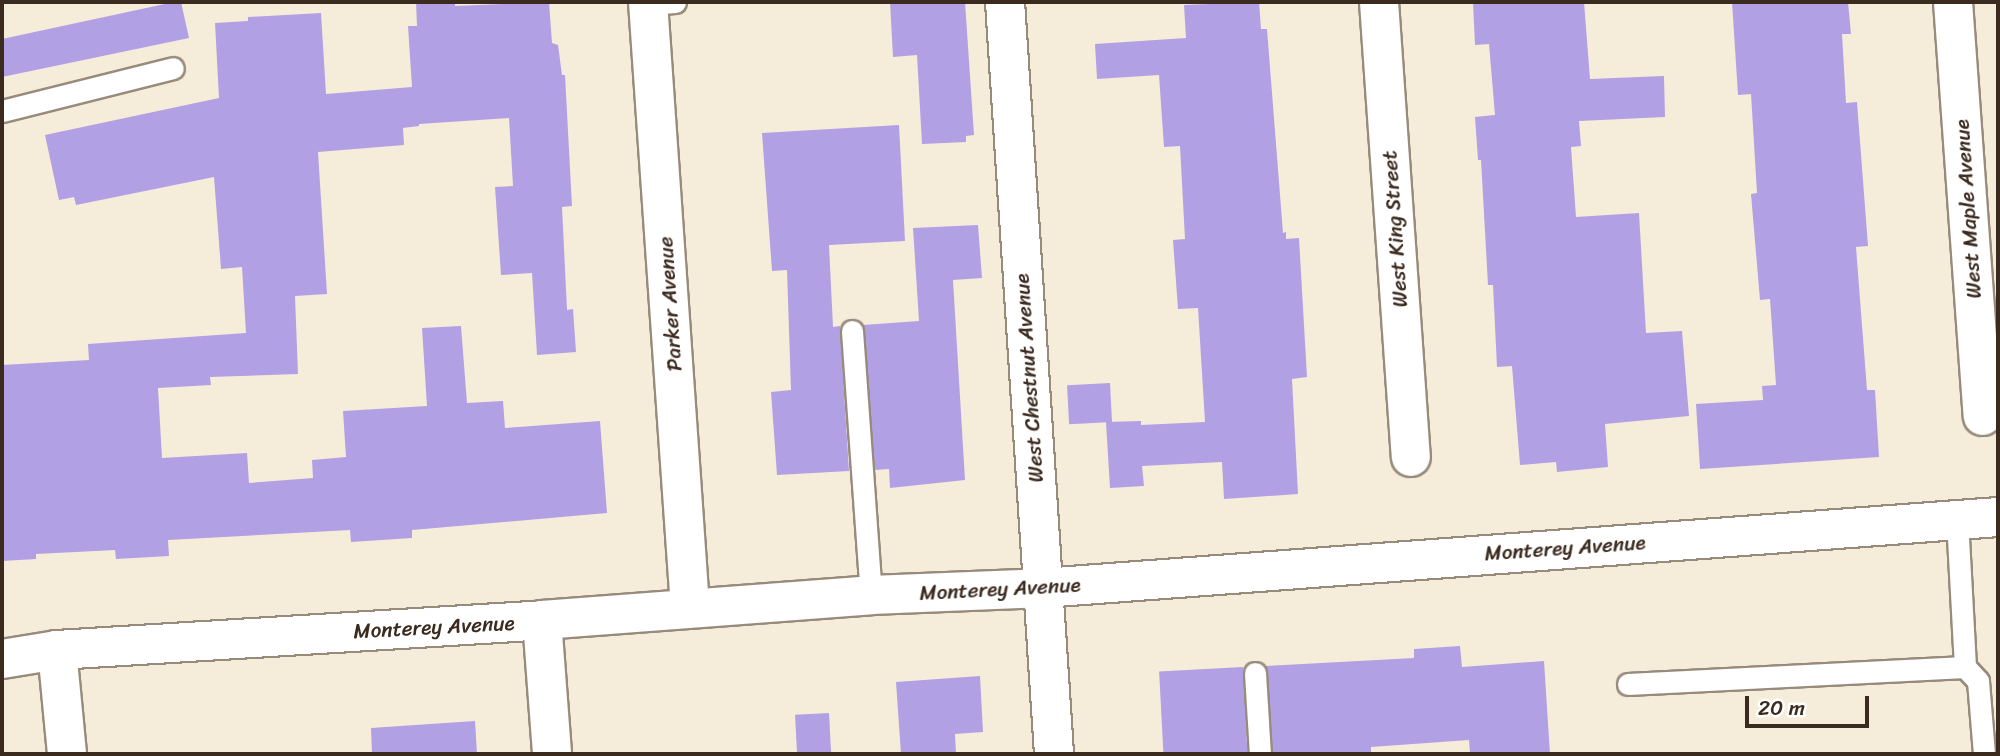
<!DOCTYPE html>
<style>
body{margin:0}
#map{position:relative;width:2000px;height:756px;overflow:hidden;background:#f6ecda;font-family:Sriracha,sans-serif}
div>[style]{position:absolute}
.building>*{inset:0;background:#b2a0e4;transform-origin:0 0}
.roads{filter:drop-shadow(2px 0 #988b7c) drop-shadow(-2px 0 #988b7c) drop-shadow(0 2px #988b7c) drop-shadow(0 -2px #988b7c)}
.lane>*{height:21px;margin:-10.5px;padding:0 10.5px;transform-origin:10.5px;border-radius:10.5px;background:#fff}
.street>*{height:38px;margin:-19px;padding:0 19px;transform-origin:19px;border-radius:19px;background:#fff}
span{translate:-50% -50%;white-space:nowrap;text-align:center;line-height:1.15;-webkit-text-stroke:6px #fff;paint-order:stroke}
.street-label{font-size:21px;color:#3b2a1e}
.frame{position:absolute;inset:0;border:4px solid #3b2a1e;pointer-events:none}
.scale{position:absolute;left:1745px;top:696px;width:124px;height:32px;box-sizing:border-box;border:4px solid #3b2a1e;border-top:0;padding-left:9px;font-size:21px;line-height:24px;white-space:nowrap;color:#3b2a1e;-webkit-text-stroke:5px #fff;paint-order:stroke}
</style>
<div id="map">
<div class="building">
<i style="clip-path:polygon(174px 2px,181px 2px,189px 38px,2px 77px,2px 39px)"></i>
<i style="clip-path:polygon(416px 2px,455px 2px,455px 6px,549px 2px,552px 43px,558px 45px,562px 75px,565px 75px,572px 206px,562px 207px,567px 310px,573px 309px,576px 352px,537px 355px,532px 273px,501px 275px,495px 187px,513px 186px,509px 118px,419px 124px,419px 126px,403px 128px,404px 145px,318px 152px,327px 294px,295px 296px,298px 374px,210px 377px,211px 385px,158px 388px,162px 458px,247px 453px,249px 483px,313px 478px,312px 460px,346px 457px,343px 411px,427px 406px,422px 328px,461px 326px,467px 403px,503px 401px,505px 428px,600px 421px,607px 513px,412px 530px,412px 538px,351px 542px,350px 530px,168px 540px,169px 556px,116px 559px,115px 550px,36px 554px,36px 559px,2px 561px,2px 365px,89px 360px,88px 344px,246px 333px,242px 267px,221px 269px,214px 177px,76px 205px,74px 197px,59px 200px,45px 135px,219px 98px,215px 23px,248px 21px,248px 17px,321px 13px,326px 94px,412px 87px,408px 26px,417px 26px)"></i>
<i style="clip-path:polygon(890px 2px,965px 2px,974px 135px,966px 136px,966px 142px,922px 144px,917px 55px,893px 57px)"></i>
<i style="clip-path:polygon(1259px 2px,1261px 29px,1267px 29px,1283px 233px,1286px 232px,1286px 239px,1299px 238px,1307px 377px,1292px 379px,1298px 494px,1224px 499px,1222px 462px,1142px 466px,1144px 486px,1110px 488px,1106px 422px,1141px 421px,1141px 425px,1205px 422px,1198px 308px,1178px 309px,1173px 240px,1185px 239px,1180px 146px,1164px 147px,1159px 75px,1097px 79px,1095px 44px,1186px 38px,1184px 5px)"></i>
<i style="clip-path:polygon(1473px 2px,1584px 2px,1590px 79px,1664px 76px,1665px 117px,1579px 121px,1581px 146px,1571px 147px,1576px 217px,1639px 213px,1646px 333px,1682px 331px,1689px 416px,1605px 424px,1608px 467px,1557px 472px,1556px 462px,1520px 465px,1512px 366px,1497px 367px,1493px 285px,1488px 285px,1481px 160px,1478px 160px,1475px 117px,1495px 115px,1489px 44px,1475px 45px)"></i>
<i style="clip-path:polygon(1732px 2px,1848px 2px,1851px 34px,1842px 34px,1846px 103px,1857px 102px,1868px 246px,1856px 247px,1867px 390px,1875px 390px,1879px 457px,1700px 469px,1696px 404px,1763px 400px,1762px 386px,1776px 385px,1770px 299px,1760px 300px,1751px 194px,1757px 193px,1751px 94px,1738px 95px)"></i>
<i style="clip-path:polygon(899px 125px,905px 241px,829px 245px,833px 327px,840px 326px,849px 471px,777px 475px,771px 392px,791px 390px,787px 270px,772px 271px,762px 133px)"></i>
<i style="clip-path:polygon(978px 225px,982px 278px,953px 280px,965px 480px,890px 488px,889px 469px,875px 470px,863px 325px,919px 321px,913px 228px)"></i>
<i style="left:1110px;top:383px;width:39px;height:43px;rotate:87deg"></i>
<i style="clip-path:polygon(1460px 646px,1462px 667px,1544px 661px,1550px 754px,1470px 754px,1469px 740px,1371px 747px,1371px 754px,1273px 754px,1266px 666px,1414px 658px,1414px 649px)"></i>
<i style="left:1243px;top:667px;width:87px;height:84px;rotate:87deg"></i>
<i style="clip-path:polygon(980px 676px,983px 732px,955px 734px,956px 754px,901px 754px,896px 682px)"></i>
<i style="left:829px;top:713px;width:41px;height:34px;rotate:87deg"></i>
<i style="clip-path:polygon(475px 721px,477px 754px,372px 754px,371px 728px)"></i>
</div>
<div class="roads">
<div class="lane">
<i style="left:648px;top:4px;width:27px;rotate:-4deg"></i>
<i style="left:2px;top:111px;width:176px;rotate:-14.1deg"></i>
<i style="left:852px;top:331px;width:265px;rotate:85.9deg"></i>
<i style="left:1957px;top:519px;width:148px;rotate:86.9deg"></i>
<i style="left:1965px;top:667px;width:19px;rotate:47deg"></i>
<i style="left:1978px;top:681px;width:73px;rotate:85.3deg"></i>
<i style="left:1255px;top:673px;width:81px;rotate:86.5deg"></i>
<i style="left:1628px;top:684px;width:337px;rotate:-2.9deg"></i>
</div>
<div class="street">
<i style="left:648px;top:2px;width:606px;rotate:86.03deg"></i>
<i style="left:1005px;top:2px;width:754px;rotate:86.27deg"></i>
<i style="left:1379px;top:2px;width:456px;rotate:86deg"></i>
<i style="left:1953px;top:2px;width:415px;rotate:85.9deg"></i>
<i style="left:542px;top:620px;width:134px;rotate:85.7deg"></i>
<i style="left:57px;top:650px;width:104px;rotate:84.5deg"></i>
<i style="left:2px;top:659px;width:56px;rotate:-9.3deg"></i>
<i style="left:57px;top:650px;width:486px;rotate:-3.5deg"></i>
<i style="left:542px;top:620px;width:330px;rotate:-4.3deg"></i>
<i style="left:871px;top:595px;width:172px;rotate:-2.3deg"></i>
<i style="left:1043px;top:588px;width:958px;rotate:-4.25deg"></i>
</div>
</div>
<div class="street-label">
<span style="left:1968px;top:209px;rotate:-94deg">West Maple Avenue</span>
<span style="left:1395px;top:229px;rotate:-94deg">West King Street</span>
<span style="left:670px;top:304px;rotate:-94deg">Parker Avenue</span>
<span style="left:1029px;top:378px;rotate:-94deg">West Chestnut Avenue</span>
<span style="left:1565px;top:548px;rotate:-4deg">Monterey Avenue</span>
<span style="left:1000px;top:589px;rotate:-3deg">Monterey Avenue</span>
<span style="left:434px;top:627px;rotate:-3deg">Monterey Avenue</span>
</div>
<div class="frame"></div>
<div class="scale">20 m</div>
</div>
